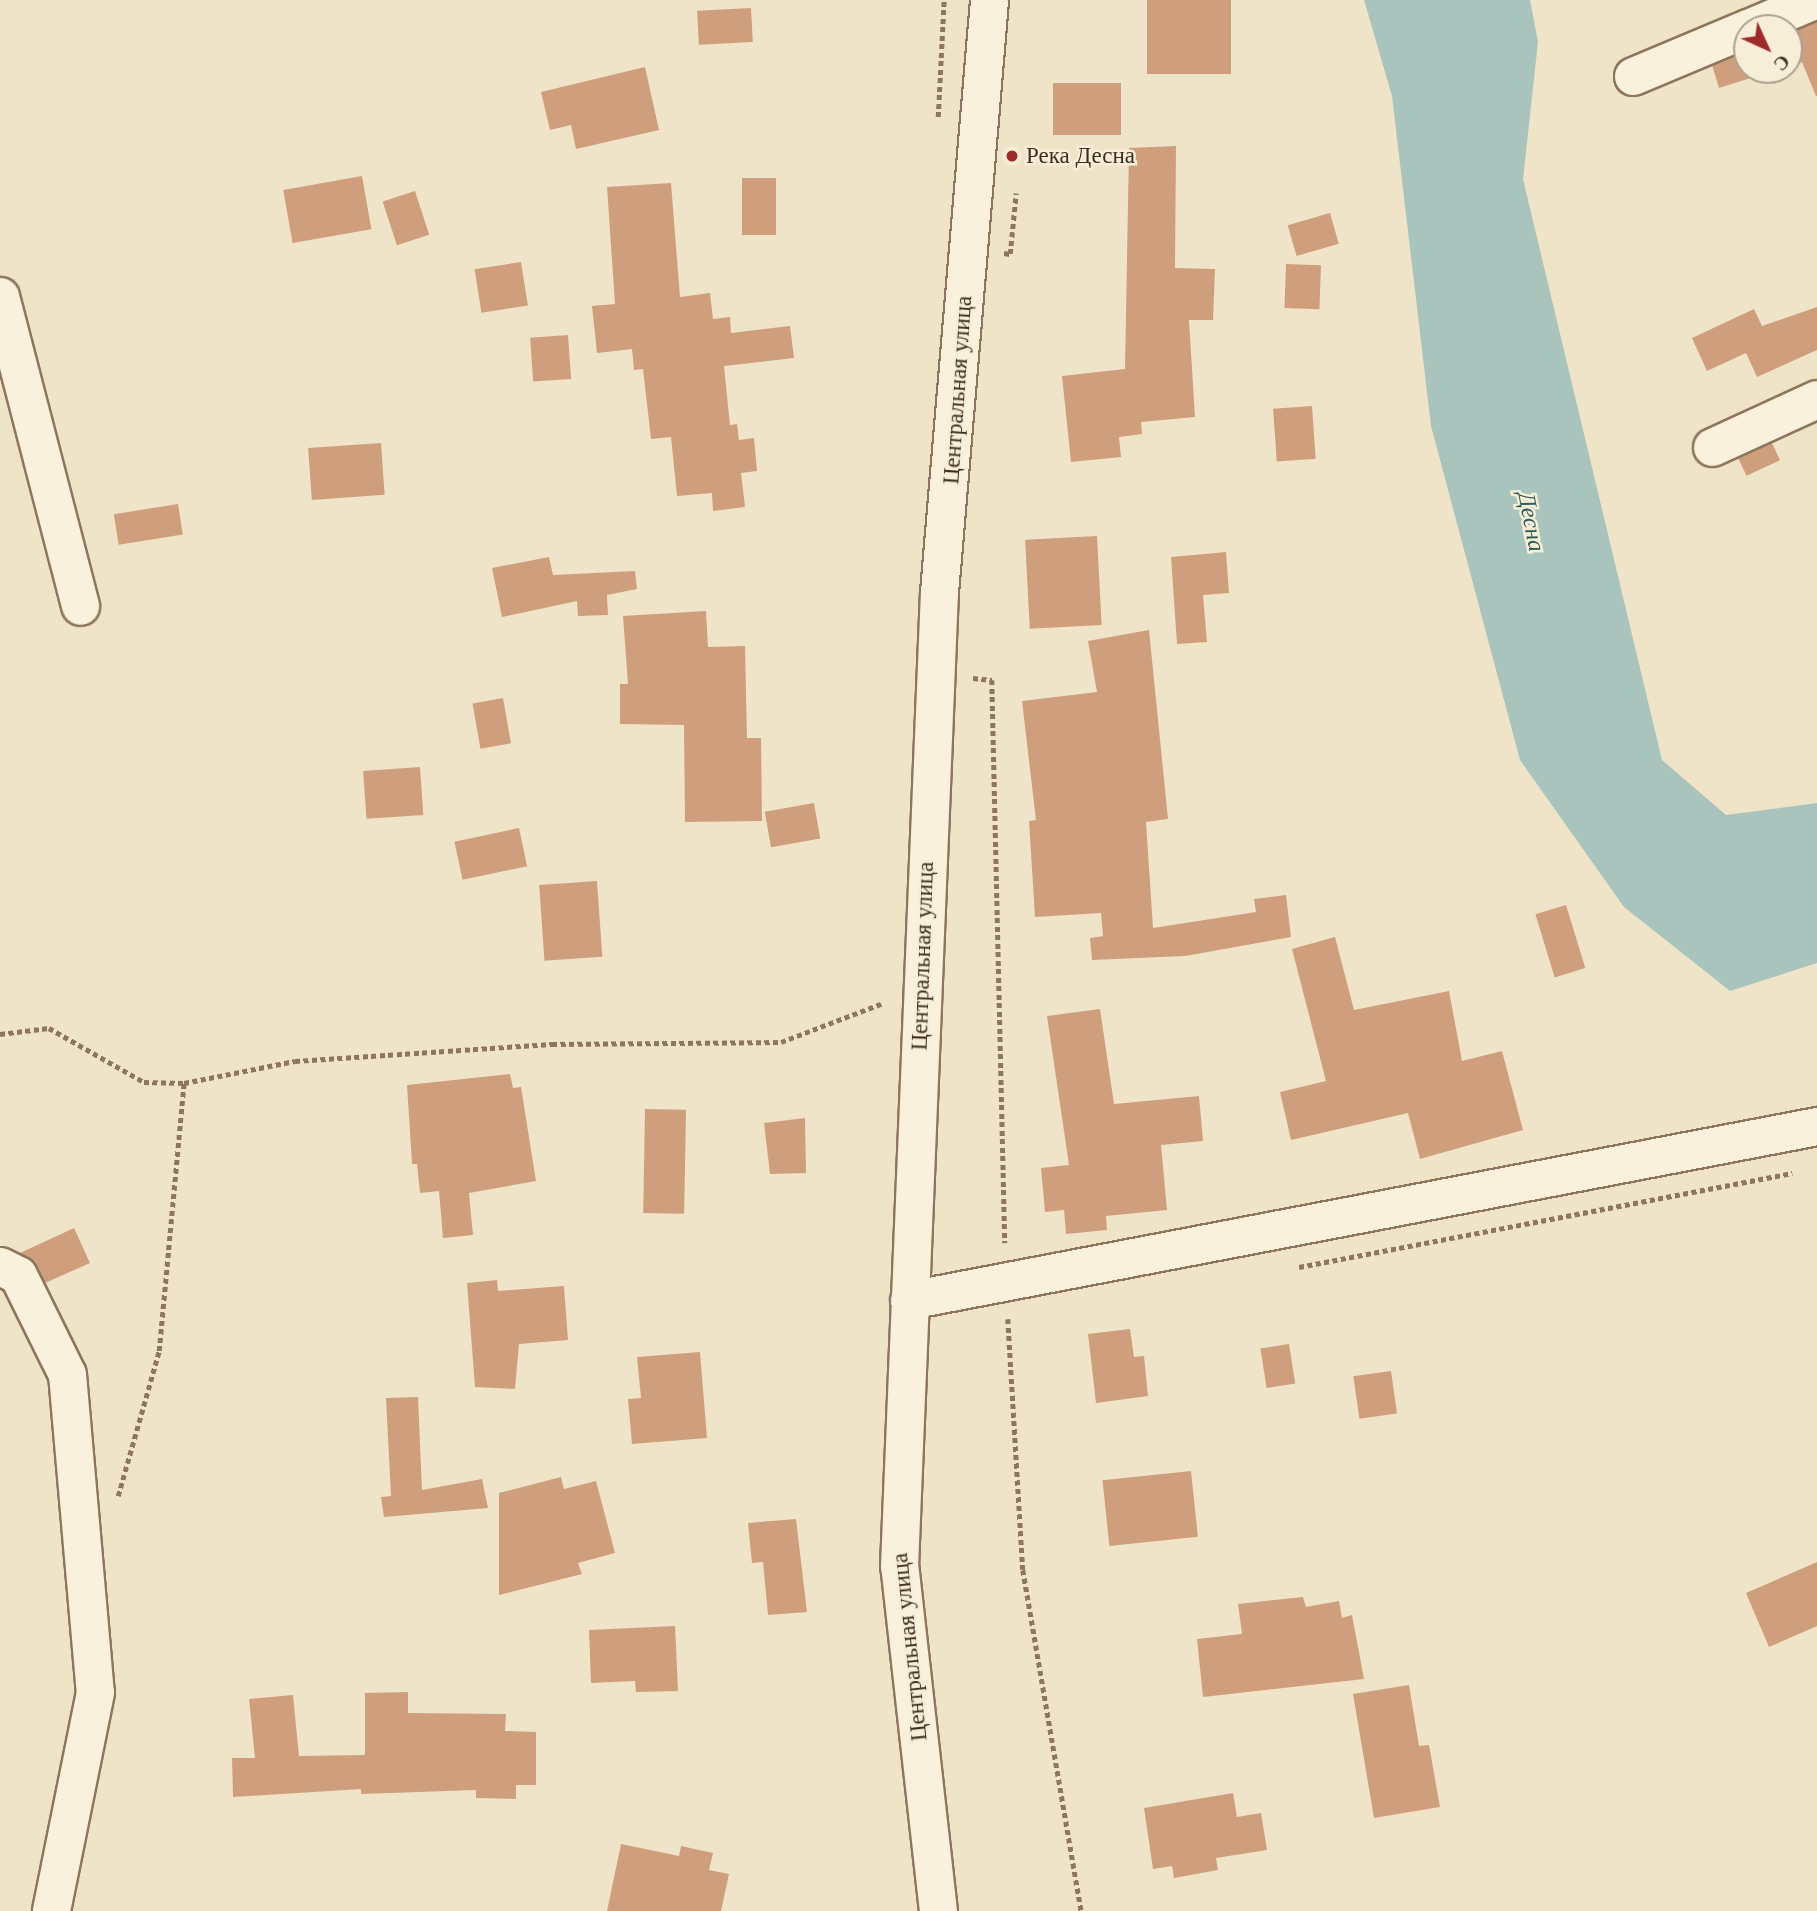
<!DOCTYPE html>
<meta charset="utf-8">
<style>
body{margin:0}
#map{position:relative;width:1817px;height:1911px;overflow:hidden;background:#f0e4c8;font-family:Georgia,serif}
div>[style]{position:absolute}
.water>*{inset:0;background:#a9c4bc}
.building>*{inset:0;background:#cf9f7d;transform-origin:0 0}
.path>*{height:4.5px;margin-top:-2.25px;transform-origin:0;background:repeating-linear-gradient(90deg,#8d765c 0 5px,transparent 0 8.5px)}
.roads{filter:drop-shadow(2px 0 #8d765c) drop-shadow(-2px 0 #8d765c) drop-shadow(0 2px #8d765c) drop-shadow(0 -2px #8d765c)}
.minor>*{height:37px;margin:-18.5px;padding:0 18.5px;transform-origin:18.5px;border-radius:18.5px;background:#faf1dc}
.dots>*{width:19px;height:19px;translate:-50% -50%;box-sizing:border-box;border:4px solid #f7eed8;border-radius:50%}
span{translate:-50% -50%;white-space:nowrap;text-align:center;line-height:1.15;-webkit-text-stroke:5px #f7eed8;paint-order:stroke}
.poi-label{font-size:23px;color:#3d2e20}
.left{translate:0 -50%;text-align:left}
.street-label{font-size:23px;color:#3d2e20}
.water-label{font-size:24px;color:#2f5d5a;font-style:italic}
.north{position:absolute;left:1733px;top:14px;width:70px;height:70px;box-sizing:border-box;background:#f7eed8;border:2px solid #ada18e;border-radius:50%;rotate:135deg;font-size:19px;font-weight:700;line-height:28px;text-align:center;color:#3d2e20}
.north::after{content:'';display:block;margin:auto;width:24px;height:32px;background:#9e2a2b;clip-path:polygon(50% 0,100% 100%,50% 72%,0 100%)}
</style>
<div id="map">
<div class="water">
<i style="clip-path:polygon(1364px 0,1530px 0,1538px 42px,1523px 179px,1662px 760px,1726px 815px,1817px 803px,1817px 963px,1730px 991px,1624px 907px,1520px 760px,1431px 426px,1392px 96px)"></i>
</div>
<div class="building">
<i style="left:1147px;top:0;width:84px;height:74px"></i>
<i style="left:751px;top:8px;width:34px;height:54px;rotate:87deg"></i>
<i style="clip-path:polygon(1817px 22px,1817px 96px,1816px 96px,1802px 62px,1789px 66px,1789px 33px)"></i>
<i style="clip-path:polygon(1747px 51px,1747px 70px,1776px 70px,1719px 88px,1712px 65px)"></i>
<i style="clip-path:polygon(645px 67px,659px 130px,576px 149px,571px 125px,550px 130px,541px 92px)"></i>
<i style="left:1053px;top:83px;width:68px;height:52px"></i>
<i style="clip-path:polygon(1176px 146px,1175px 268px,1215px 269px,1213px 320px,1189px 320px,1195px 417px,1141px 422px,1142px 434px,1119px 437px,1121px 457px,1071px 462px,1062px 376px,1125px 369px,1129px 148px)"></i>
<i style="left:362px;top:176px;width:54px;height:80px;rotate:80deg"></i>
<i style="left:776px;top:178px;width:57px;height:34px;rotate:90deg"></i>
<i style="clip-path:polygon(671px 183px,680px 297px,710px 293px,713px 319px,730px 317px,731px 333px,790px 326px,794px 358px,724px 366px,730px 425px,737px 424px,739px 440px,754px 438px,757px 471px,741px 473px,745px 507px,713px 511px,712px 493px,677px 496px,671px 437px,651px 439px,643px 369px,634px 370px,632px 349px,597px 353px,592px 306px,615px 304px,607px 187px)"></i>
<i style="left:415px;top:191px;width:46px;height:34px;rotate:72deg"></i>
<i style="left:1330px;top:213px;width:32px;height:44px;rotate:74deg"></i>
<i style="left:521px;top:262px;width:44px;height:47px;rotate:81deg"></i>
<i style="left:1286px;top:264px;width:35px;height:44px;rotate:2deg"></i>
<i style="clip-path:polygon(1817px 307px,1817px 350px,1757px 377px,1746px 353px,1707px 371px,1692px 338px,1754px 309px,1762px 326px)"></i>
<i style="left:568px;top:335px;width:44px;height:38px;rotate:86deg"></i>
<i style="left:1312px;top:406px;width:53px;height:39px;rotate:86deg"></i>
<i style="left:381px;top:443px;width:52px;height:73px;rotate:86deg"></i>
<i style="left:1772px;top:443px;width:19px;height:37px;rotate:65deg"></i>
<i style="left:178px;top:504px;width:31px;height:65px;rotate:81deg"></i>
<i style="left:1097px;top:536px;width:89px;height:72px;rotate:87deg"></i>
<i style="clip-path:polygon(1226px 552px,1229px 593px,1203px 595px,1207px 642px,1177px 644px,1171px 557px)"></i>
<i style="clip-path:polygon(549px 557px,553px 575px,635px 571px,637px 589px,607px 595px,608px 615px,578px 616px,577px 601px,502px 617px,492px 568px)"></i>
<i style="clip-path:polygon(706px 611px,708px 647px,745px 646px,747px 738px,761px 738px,762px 821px,685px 822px,684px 725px,620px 724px,620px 684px,628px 684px,623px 616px)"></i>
<i style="clip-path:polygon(1149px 630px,1168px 819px,1146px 822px,1153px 928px,1256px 912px,1254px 899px,1286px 895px,1291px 937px,1185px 956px,1092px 960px,1090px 938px,1103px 936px,1101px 913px,1035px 917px,1029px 821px,1036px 820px,1022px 701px,1097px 692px,1088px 641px)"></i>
<i style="left:503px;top:698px;width:46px;height:31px;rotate:80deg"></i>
<i style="left:420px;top:767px;width:48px;height:57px;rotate:86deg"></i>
<i style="left:814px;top:803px;width:36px;height:50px;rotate:80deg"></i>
<i style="left:519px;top:828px;width:39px;height:66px;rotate:78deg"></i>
<i style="left:597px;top:881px;width:76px;height:58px;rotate:86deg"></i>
<i style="left:1566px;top:905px;width:66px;height:32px;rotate:73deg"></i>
<i style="clip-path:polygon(1335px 937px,1354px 1010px,1449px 991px,1462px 1061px,1502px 1051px,1523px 1130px,1420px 1159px,1408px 1113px,1291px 1140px,1280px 1092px,1326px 1081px,1292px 949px)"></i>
<i style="clip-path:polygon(1100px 1009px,1114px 1104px,1199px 1096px,1203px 1141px,1161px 1145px,1167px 1210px,1106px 1216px,1107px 1230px,1066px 1234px,1064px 1210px,1045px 1212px,1041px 1168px,1069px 1165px,1047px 1016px)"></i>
<i style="clip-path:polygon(510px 1074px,513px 1088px,521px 1087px,536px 1181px,469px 1193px,473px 1235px,443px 1238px,439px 1191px,420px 1193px,417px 1164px,412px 1164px,407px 1085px)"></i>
<i style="left:645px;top:1109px;width:41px;height:104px;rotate:1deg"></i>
<i style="clip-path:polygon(805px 1118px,806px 1173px,770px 1174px,764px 1123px)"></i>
<i style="clip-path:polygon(74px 1228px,90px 1263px,45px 1283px,20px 1253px)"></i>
<i style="clip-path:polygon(497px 1280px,498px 1291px,564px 1286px,568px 1340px,519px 1344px,515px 1389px,475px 1387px,467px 1283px)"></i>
<i style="clip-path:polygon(1130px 1329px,1134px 1357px,1144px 1356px,1148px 1396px,1096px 1403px,1088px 1334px)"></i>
<i style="left:1289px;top:1344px;width:40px;height:29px;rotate:81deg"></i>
<i style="clip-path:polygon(700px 1352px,707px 1438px,632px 1444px,628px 1399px,641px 1398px,637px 1357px)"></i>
<i style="left:1391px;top:1371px;width:43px;height:38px;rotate:82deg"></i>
<i style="clip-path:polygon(418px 1397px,422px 1490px,482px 1479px,488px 1508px,384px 1517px,381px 1497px,391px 1496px,386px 1398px)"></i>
<i style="left:1191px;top:1471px;width:66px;height:89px;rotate:84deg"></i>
<i style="clip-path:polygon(561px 1477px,564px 1489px,596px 1481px,615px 1553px,578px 1563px,582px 1574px,499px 1595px,499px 1493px)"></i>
<i style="clip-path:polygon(796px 1519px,807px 1612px,768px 1615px,763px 1562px,752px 1563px,748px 1523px)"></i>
<i style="clip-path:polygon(1817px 1562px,1817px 1626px,1769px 1647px,1746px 1593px)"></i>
<i style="clip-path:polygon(1303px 1597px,1306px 1607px,1339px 1601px,1342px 1618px,1352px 1615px,1364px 1679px,1203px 1697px,1197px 1639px,1242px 1634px,1238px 1604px)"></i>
<i style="clip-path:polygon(675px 1626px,678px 1691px,636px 1692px,635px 1681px,591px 1683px,589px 1630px)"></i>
<i style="clip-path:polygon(1409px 1685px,1419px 1746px,1429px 1745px,1440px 1807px,1374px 1818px,1353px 1694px)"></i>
<i style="clip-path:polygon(408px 1692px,408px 1713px,506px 1714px,505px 1731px,536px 1732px,536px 1785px,516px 1785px,516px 1799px,476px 1798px,476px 1790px,361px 1794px,361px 1789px,233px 1797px,232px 1758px,255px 1758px,249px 1699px,293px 1695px,299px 1756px,365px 1755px,365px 1693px)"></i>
<i style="clip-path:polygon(1233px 1793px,1237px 1817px,1261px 1813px,1267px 1850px,1216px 1858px,1218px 1870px,1174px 1878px,1172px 1866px,1153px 1869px,1144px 1808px)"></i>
<i style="clip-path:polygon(621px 1844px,679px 1856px,681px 1846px,713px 1853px,709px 1870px,729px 1874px,721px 1911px,607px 1911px)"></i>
</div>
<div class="path">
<i style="left:938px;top:117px;width:117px;rotate:-87.1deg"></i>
<i style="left:1004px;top:253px;width:6px;rotate:9deg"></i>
<i style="left:1010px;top:254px;width:61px;rotate:-84.4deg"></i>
<i style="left:973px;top:678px;width:19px;rotate:6deg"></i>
<i style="left:992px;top:680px;width:563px;rotate:88.68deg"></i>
<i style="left:0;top:1034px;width:49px;rotate:-7deg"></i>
<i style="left:49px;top:1028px;width:109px;rotate:29.6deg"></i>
<i style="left:144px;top:1082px;width:40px;rotate:1.4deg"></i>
<i style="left:184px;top:1083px;width:113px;rotate:-11.2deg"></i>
<i style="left:295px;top:1061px;width:258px;rotate:-3.8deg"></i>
<i style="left:552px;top:1044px;width:229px;rotate:-0.5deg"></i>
<i style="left:781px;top:1042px;width:109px;rotate:-20.9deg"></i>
<i style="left:1299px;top:1267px;width:502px;rotate:-10.79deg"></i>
<i style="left:1008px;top:1319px;width:251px;rotate:86.6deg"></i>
<i style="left:1023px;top:1570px;width:346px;rotate:80.3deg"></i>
<i style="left:118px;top:1496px;width:151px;rotate:-74.2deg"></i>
<i style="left:159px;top:1351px;width:269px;rotate:-84.7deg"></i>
</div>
<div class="roads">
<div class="minor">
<i style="left:1748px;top:28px;width:72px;rotate:-23deg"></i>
<i style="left:1633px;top:76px;width:124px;rotate:-22.8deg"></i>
<i style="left:0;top:296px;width:320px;rotate:75.5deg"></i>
<i style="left:1712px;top:447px;width:115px;rotate:-24.6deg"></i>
<i style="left:0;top:1266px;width:20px;rotate:27deg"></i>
<i style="left:18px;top:1275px;width:110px;rotate:63.7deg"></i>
<i style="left:67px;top:1374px;width:319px;rotate:85deg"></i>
<i style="left:95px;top:1692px;width:223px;rotate:101.4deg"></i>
<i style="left:909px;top:1300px;width:925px;rotate:-10.85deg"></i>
<i style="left:938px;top:1911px;width:347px;rotate:-96.4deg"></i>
<i style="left:899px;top:1566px;width:975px;rotate:-87.65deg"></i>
<i style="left:939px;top:592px;width:594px;rotate:-85.17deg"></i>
</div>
</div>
<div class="dots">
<i style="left:1012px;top:156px;background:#9e2a2b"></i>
</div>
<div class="poi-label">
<span class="left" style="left:1026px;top:156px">Река Десна</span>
</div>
<div class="street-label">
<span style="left:958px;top:390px;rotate:-86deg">Центральная улица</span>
<span style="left:923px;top:956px;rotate:-88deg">Центральная улица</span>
<span style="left:910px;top:1647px;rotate:-96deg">Центральная улица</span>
</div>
<div class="water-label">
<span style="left:1531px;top:522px;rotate:79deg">Десна</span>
</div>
<div class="north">С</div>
</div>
